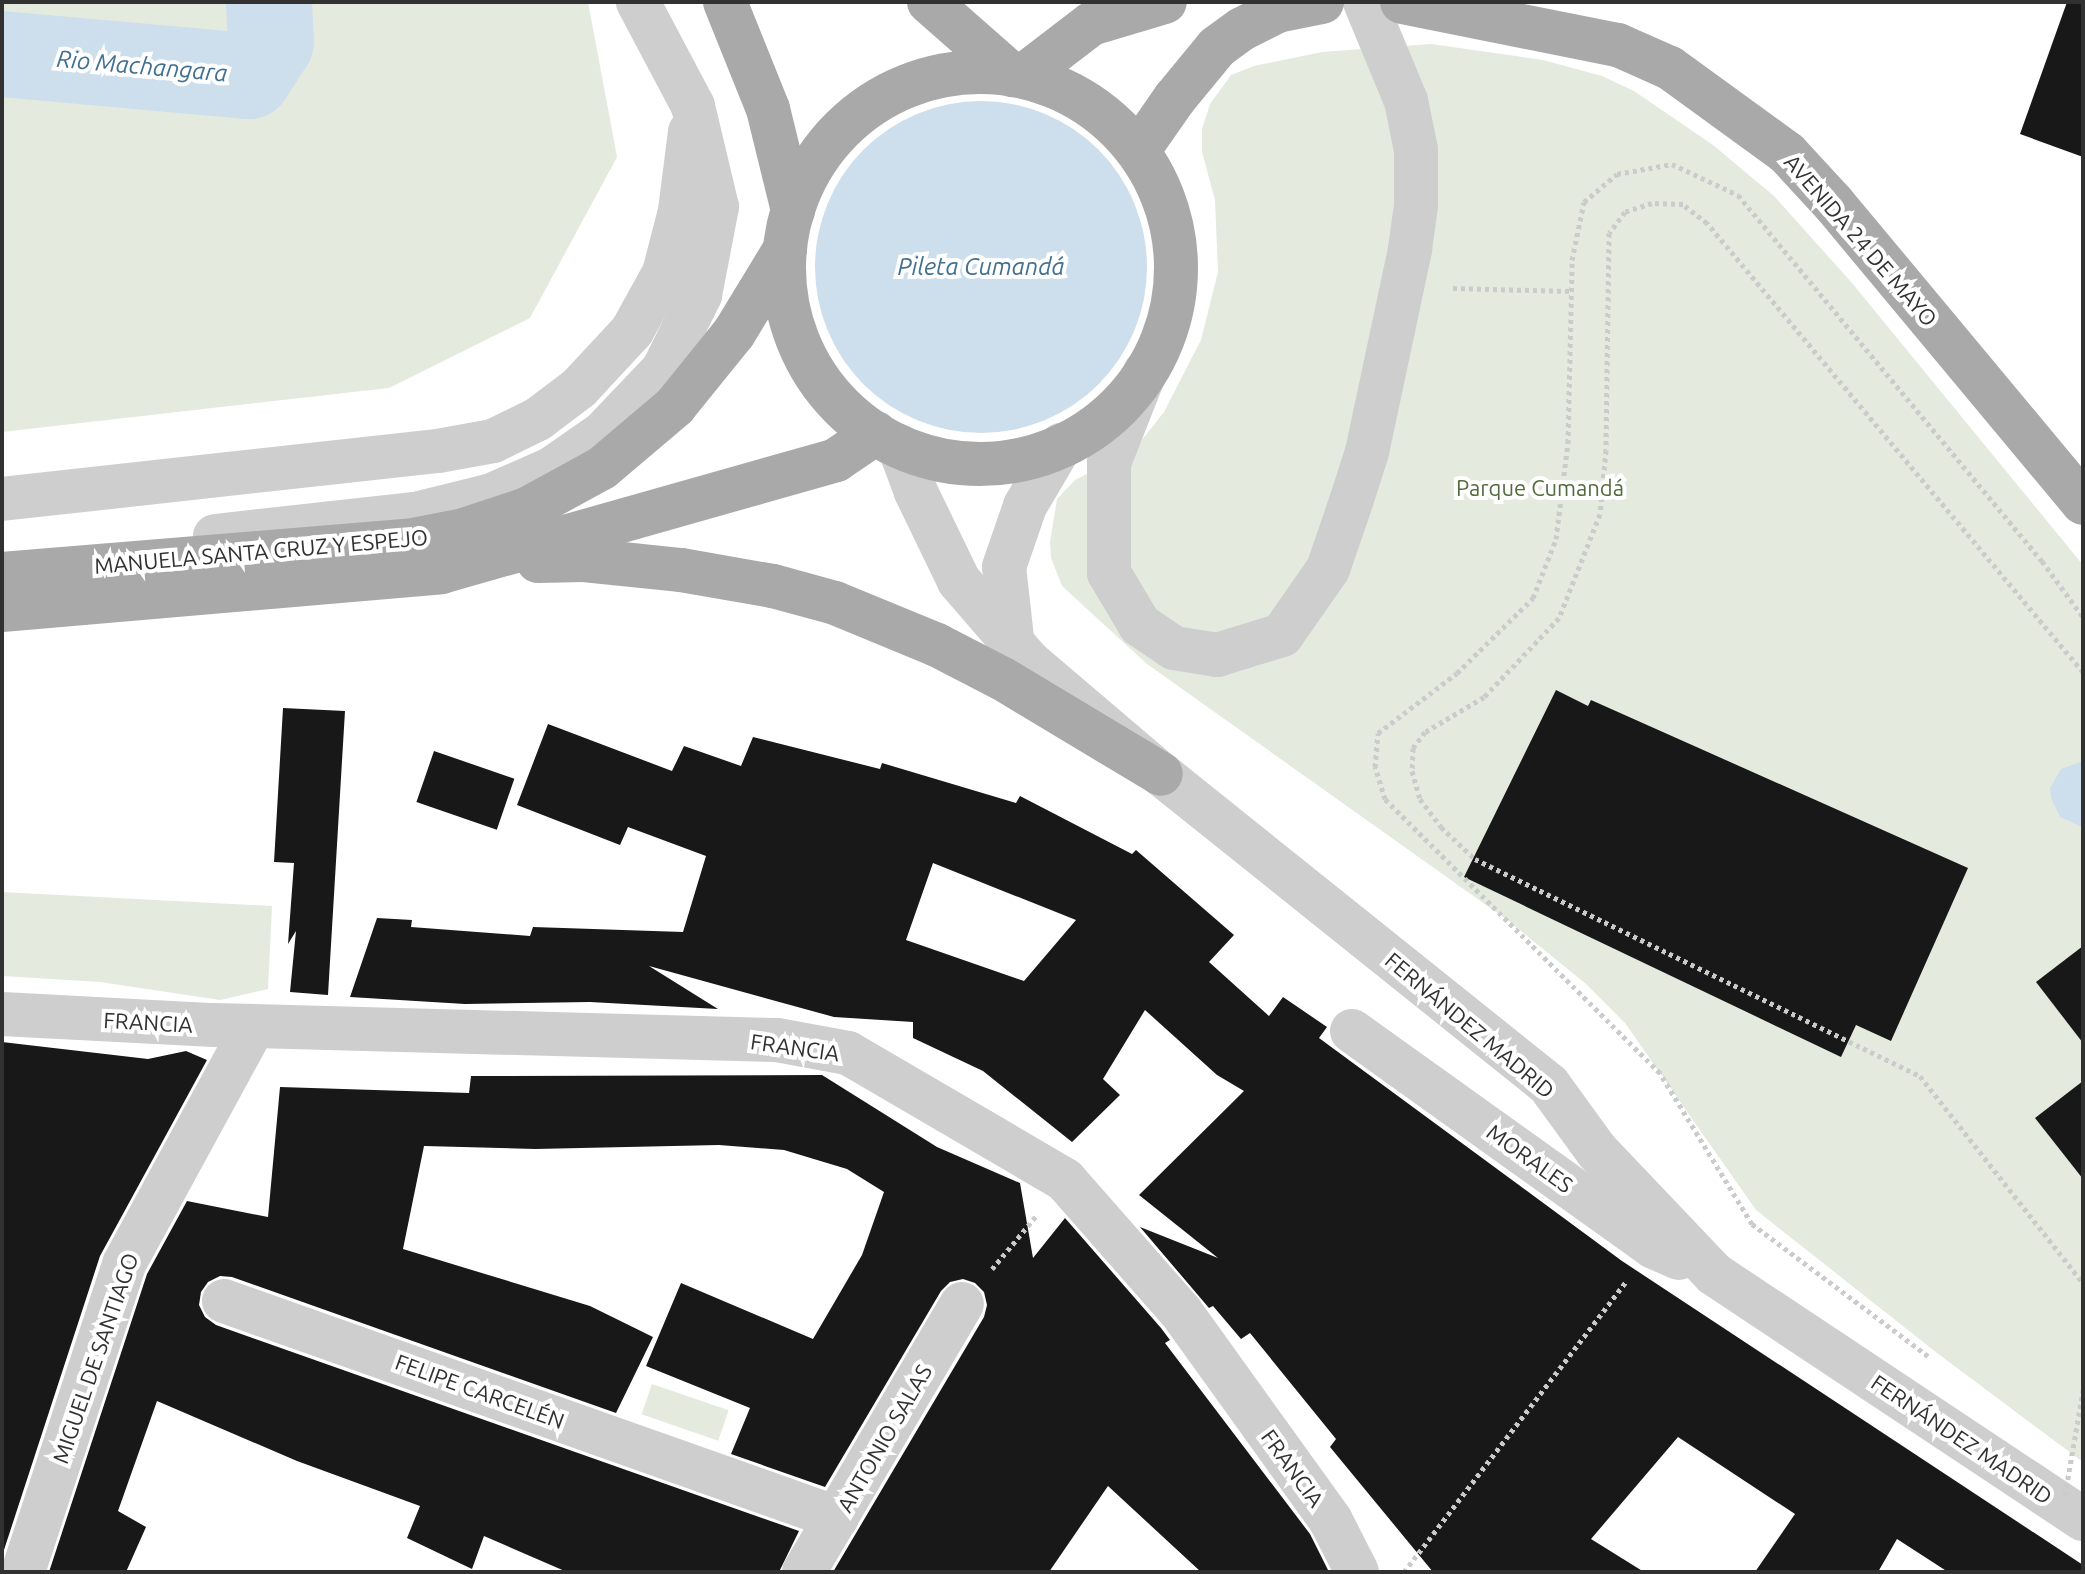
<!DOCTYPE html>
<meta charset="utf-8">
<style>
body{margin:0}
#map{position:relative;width:2085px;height:1574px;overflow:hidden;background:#fff;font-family:Ubuntu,sans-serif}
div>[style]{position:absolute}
.green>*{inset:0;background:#e4eadd;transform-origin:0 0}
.water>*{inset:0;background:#cddfec}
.round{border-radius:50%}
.river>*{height:86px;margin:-43px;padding:0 43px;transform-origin:43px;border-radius:43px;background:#cddfec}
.building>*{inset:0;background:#181818;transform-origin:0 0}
.path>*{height:5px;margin-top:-2.5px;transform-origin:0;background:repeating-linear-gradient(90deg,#cbcbcb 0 4px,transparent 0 8px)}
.minor>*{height:44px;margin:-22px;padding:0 22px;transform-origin:22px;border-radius:22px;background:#cecece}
.major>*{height:44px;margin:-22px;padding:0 22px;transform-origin:22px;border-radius:22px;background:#a9a9a9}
.major>.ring{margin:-22px;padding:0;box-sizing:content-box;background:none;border:44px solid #a9a9a9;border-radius:50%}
.path-bridge>*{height:5px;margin-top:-2.5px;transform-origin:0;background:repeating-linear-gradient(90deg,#cbcbcb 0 4px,transparent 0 8px)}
span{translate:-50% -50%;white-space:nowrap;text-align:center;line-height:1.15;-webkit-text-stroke:8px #fff;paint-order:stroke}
.street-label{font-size:22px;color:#313131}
.park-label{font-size:22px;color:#536c3f}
.water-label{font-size:24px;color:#417091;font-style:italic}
.frame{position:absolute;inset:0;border:4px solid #313131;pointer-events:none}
</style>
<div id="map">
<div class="green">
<i style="clip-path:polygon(2px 2px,588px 2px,617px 157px,530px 318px,389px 388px,2px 432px)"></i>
<i style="clip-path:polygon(1431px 44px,1543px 60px,1602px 76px,1634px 91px,1713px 145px,1774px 196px,1852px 283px,2083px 565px,2083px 1462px,1937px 1353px,1756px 1210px,1625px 1023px,1586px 984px,1510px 922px,1147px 664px,1062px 586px,1051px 558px,1050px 542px,1057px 499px,1075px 480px,1124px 455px,1141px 441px,1164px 412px,1201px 340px,1218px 272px,1215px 200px,1202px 152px,1202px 129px,1210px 104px,1231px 75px,1254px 66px,1322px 52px)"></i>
<i style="clip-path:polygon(2px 892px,272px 906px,268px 989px,220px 1000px,100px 982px,2px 976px)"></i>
<i style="left:652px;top:1384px;width:81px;height:32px;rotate:19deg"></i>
</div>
<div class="water">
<i class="round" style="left:815px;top:101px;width:332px;height:332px"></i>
<i style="clip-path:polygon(2083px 761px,2083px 825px,2080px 826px,2060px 817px,2051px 798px,2050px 788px,2061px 769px)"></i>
</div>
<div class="river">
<i style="left:2px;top:54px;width:248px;rotate:5.1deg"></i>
<i style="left:249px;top:76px;width:40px;rotate:-57.1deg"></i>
<i style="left:271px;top:42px;width:40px;rotate:-92.9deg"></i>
</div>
<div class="building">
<i style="clip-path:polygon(2067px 2px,2083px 2px,2083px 157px,2020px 134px)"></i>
<i style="clip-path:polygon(1556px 690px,1588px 706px,1591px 700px,1968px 868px,1891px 1041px,1856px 1025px,1841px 1057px,1464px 877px)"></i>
<i style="clip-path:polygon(283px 708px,345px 711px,328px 995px,290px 992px,296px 931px,288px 944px,294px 863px,274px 862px)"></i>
<i style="clip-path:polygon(evenodd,548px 724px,672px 771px,684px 746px,741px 766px,753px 737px,880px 769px,882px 763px,1016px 803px,1020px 796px,1132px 854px,1136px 850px,1234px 935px,1209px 962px,1269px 1016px,1283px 997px,1327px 1027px,1319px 1038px,1622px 1261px,2083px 1565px,2083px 1572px,1948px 1572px,1897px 1539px,1878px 1572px,1755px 1572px,1795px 1514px,1678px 1437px,1591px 1539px,1644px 1572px,1433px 1572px,1330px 1447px,1336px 1439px,1250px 1333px,1241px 1339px,1213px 1306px,1209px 1308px,1140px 1227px,1218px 1258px,1139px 1195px,1244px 1091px,1217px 1075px,1145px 1010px,1103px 1079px,1120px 1095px,1072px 1142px,983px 1071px,913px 1038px,913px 1022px,834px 1017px,649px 966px,718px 1009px,590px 1002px,465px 1004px,350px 997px,377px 918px,412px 920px,411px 927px,530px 936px,533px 927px,683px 932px,706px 856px,628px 827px,620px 845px,517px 805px,548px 724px,933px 863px,1076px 920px,1024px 981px,906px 940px,933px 863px)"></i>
<i style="left:434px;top:751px;width:85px;height:54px;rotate:19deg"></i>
<i style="clip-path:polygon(2083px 946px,2083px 1043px,2036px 982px)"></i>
<i style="clip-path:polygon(2px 1042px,148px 1059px,186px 1051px,207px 1060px,100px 1256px,2px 1556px)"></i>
<i style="clip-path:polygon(822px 1075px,937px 1147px,1020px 1183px,1033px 1258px,1065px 1218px,1161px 1328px,1170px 1340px,1165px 1343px,1310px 1534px,1329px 1572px,1201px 1572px,1108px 1486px,1049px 1572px,833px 1572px,984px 1317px,987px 1305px,984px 1292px,975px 1283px,963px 1279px,950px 1282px,941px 1291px,825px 1487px,731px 1454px,750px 1408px,646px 1366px,681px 1283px,813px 1339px,862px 1255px,884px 1192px,847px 1169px,784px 1150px,719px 1145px,535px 1149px,424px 1146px,403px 1249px,590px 1306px,653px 1337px,616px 1413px,232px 1277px,220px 1276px,208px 1282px,201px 1292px,199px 1305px,205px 1317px,216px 1325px,799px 1531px,779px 1572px,567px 1572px,484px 1536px,472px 1569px,407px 1538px,420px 1506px,297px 1461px,157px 1401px,118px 1511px,146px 1527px,126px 1572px,49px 1572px,147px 1274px,187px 1201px,268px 1217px,280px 1087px,469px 1093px,471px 1076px)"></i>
<i style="clip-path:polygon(2083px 1081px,2083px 1179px,2035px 1118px)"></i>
</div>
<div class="path">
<i style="left:1453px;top:288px;width:117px;rotate:1.5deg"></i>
<i style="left:2083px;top:672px;width:586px;rotate:-129.94deg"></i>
<i style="left:1707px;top:223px;width:31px;rotate:-142deg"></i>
<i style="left:1683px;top:204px;width:31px;rotate:-178deg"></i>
<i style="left:1652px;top:203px;width:28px;rotate:162deg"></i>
<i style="left:1625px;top:212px;width:26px;rotate:127deg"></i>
<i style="left:1609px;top:233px;width:217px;rotate:90.8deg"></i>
<i style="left:1606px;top:450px;width:64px;rotate:95.4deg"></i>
<i style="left:1600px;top:514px;width:112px;rotate:111.5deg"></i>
<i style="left:1559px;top:618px;width:109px;rotate:133.5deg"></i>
<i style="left:1484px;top:697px;width:69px;rotate:149.3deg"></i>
<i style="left:1425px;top:732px;width:20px;rotate:127deg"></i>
<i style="left:1413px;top:748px;width:23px;rotate:92deg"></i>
<i style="left:1412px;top:771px;width:29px;rotate:74deg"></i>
<i style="left:1420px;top:799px;width:35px;rotate:53deg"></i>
<i style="left:1441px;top:827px;width:47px;rotate:43.3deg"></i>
<i style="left:1475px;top:859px;width:495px;rotate:26deg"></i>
<i style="left:1920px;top:1076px;width:263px;rotate:51.8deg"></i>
<i style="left:992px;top:1269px;width:70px;rotate:-50.2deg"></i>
<i style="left:1928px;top:1356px;width:220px;rotate:-143.1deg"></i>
<i style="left:1752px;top:1224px;width:177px;rotate:-121.4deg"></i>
<i style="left:1660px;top:1073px;width:388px;rotate:-135.1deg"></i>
<i style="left:1385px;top:799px;width:34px;rotate:-107deg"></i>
<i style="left:1375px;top:767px;width:34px;rotate:-85deg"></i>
<i style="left:1378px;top:733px;width:99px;rotate:-37.2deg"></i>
<i style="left:1457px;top:673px;width:107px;rotate:-44.6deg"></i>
<i style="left:1533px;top:598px;width:63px;rotate:-68.7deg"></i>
<i style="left:1556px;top:539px;width:97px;rotate:-82.9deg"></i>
<i style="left:1568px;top:443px;width:183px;rotate:-88.7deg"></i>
<i style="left:1572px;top:260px;width:59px;rotate:-78.3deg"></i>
<i style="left:1584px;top:202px;width:43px;rotate:-40.3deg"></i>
<i style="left:1617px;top:174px;width:56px;rotate:-10.3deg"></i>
<i style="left:1672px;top:164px;width:73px;rotate:25.2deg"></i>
<i style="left:1738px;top:195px;width:476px;rotate:50.3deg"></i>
<i style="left:2042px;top:561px;width:69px;rotate:53.8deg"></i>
<i style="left:1404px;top:1572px;width:365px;rotate:-52.6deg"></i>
</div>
<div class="minor">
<i style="left:1145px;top:372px;width:98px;rotate:111.6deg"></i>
<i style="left:1109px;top:463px;width:110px;rotate:90deg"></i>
<i style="left:1109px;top:573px;width:61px;rotate:59.2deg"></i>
<i style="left:1140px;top:625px;width:41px;rotate:34.1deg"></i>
<i style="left:1174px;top:648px;width:44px;rotate:9.2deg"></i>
<i style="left:1217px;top:655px;width:68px;rotate:-17.1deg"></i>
<i style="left:1282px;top:635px;width:80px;rotate:-55.1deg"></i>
<i style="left:1328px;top:569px;width:71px;rotate:-71.1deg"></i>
<i style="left:1351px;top:502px;width:52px;rotate:-72.3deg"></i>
<i style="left:1367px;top:452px;width:208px;rotate:-78deg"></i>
<i style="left:1410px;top:249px;width:44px;rotate:-82.2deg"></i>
<i style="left:1416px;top:205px;width:55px;rotate:-90deg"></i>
<i style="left:1416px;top:150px;width:50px;rotate:-101.5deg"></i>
<i style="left:1406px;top:101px;width:107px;rotate:-112.5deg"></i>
<i style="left:899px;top:446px;width:49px;rotate:69.7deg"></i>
<i style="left:916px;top:492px;width:99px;rotate:64.2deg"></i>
<i style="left:959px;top:581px;width:106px;rotate:49.2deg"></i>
<i style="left:1028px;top:661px;width:175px;rotate:40.4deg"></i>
<i style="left:1161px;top:774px;width:497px;rotate:38.7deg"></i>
<i style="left:1549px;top:1085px;width:82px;rotate:54deg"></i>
<i style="left:1597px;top:1151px;width:170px;rotate:46.4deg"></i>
<i style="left:1714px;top:1274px;width:443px;rotate:33.6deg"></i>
<i style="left:2px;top:499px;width:439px;rotate:-6.3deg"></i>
<i style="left:438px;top:451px;width:56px;rotate:-10.3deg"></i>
<i style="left:493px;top:441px;width:50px;rotate:-26.1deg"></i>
<i style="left:538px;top:419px;width:51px;rotate:-37.1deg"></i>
<i style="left:579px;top:388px;width:78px;rotate:-47.1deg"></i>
<i style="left:632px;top:331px;width:66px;rotate:-61.1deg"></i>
<i style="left:664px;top:273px;width:64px;rotate:-75.5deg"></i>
<i style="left:680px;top:211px;width:80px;rotate:-82.8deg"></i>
<i style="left:215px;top:536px;width:201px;rotate:-6.3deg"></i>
<i style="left:415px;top:514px;width:79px;rotate:-13.9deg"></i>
<i style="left:492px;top:495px;width:64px;rotate:-23.8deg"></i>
<i style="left:551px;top:469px;width:63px;rotate:-34.7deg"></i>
<i style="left:603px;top:433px;width:87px;rotate:-46.4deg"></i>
<i style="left:663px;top:370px;width:84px;rotate:-63.7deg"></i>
<i style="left:700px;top:295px;width:90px;rotate:-79.1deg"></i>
<i style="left:717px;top:207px;width:104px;rotate:-103.4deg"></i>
<i style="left:693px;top:106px;width:118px;rotate:-117.9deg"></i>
<i style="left:1012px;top:638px;width:71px;rotate:-96.4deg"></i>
<i style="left:1004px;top:567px;width:65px;rotate:-71deg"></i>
<i style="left:1025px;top:506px;width:71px;rotate:-59.5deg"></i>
<i style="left:2px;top:1014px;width:212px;rotate:3deg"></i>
<i style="left:214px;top:1025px;width:563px;rotate:1.53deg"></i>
<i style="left:777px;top:1040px;width:72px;rotate:10.4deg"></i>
<i style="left:848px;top:1053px;width:251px;rotate:30.3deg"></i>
<i style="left:1065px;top:1180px;width:176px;rotate:48.7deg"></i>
<i style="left:1181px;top:1312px;width:257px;rotate:54.3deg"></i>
<i style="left:1331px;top:1521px;width:57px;rotate:63deg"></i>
<i style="left:1352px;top:1031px;width:371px;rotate:35.6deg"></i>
<i style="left:1654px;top:1247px;width:27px;rotate:24deg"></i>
<i style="left:224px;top:1301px;width:650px;rotate:19.49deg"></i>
<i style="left:23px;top:1572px;width:324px;rotate:-71.8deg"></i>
<i style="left:124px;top:1264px;width:271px;rotate:-61.4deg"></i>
<i style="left:804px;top:1572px;width:311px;rotate:-59.5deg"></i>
</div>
<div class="major">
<i style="left:725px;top:2px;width:115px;rotate:68.1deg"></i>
<i style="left:768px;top:109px;width:105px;rotate:76.2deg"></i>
<i style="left:929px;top:2px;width:111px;rotate:41.3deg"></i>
<i style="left:1402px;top:2px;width:220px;rotate:11.3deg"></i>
<i style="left:1618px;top:45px;width:57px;rotate:23.9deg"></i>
<i style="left:1670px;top:68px;width:145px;rotate:36deg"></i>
<i style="left:1787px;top:153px;width:69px;rotate:47.3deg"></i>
<i style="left:1834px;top:204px;width:389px;rotate:50.2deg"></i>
<i class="ring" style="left:784px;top:72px;width:348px;height:348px"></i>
<i style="left:1023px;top:76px;width:86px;rotate:-37.4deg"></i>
<i style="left:1091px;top:24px;width:77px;rotate:-16.6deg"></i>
<i style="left:1138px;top:151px;width:65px;rotate:-55.1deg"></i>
<i style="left:1175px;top:98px;width:66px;rotate:-50.5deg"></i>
<i style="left:1217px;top:47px;width:31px;rotate:-36deg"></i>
<i style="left:1242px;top:29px;width:39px;rotate:-27deg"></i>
<i style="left:1277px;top:11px;width:46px;rotate:-11.3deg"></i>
<i style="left:538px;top:561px;width:46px;rotate:-1.2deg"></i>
<i style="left:584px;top:560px;width:98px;rotate:5.9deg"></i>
<i style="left:681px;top:570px;width:93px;rotate:9.9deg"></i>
<i style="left:773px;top:586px;width:64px;rotate:15.3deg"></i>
<i style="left:835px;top:603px;width:110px;rotate:22.4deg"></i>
<i style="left:937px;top:645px;width:74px;rotate:27.3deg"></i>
<i style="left:1003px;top:679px;width:184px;rotate:31deg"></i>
<i style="left:2px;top:574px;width:406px;rotate:-4.7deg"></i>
<i style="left:407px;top:541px;width:58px;rotate:-10.9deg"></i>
<i style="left:464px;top:530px;width:66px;rotate:-18.4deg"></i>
<i style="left:527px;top:509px;width:85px;rotate:-28.7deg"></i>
<i style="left:602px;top:468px;width:96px;rotate:-40.3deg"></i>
<i style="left:675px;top:406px;width:94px;rotate:-51.1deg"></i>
<i style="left:734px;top:333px;width:98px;rotate:-58.7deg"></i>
<i style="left:2px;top:610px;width:441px;rotate:-4.9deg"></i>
<i style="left:441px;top:572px;width:411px;rotate:-15.8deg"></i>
<i style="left:836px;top:460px;width:48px;rotate:-34deg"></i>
</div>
<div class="path-bridge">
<i style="left:2065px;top:1495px;width:106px;rotate:-80.2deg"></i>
</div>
<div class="street-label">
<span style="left:1861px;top:240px;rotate:49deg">AVENIDA 24 DE MAYO</span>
<span style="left:261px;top:551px;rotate:-5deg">MANUELA SANTA CRUZ Y ESPEJO</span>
<span style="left:148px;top:1022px;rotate:3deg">FRANCIA</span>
<span style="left:1470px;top:1025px;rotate:40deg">FERNÁNDEZ MADRID</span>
<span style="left:795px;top:1047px;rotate:8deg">FRANCIA</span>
<span style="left:1530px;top:1158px;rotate:36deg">MORALES</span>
<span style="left:95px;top:1358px;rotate:-71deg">MIGUEL DE SANTIAGO</span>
<span style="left:480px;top:1391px;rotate:20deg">FELIPE CARCELÉN</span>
<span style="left:884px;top:1438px;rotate:-60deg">ANTONIO SALAS</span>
<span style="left:1962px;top:1439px;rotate:34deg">FERNÁNDEZ MADRID</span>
<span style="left:1293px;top:1468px;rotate:54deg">FRANCIA</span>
</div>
<div class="park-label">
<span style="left:1540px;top:488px">Parque Cumandá</span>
</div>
<div class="water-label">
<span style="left:142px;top:66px;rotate:5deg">Rio Machangara</span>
<span style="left:981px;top:267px">Pileta Cumandá</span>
</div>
<div class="frame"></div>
</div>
